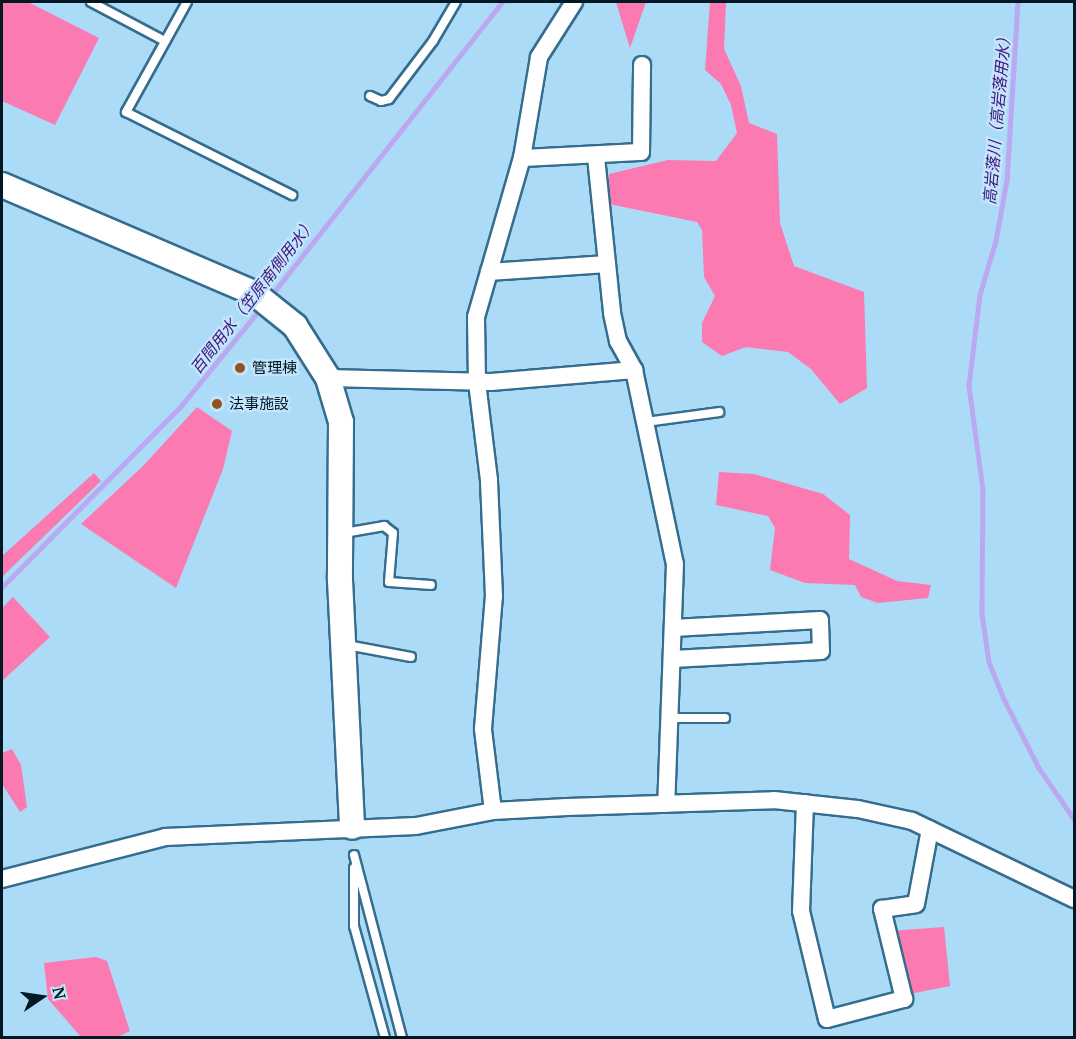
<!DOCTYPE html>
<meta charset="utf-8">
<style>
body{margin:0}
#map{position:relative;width:1076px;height:1039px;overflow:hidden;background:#acdbf7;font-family:"PT Serif","Noto Sans JP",serif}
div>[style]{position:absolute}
.green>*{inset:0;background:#fc7ab2}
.stream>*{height:4.5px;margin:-2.25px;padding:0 2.25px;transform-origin:2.25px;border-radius:2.25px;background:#baa9f0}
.roads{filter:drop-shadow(2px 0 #346d8d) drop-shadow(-2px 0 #346d8d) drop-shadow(0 2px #346d8d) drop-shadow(0 -2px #346d8d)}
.lane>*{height:8px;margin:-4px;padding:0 4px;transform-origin:4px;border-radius:4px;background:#fff}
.street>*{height:16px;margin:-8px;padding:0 8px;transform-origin:8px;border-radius:8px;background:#fff}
.secondary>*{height:24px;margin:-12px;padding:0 12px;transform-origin:12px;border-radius:12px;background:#fff}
.dots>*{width:16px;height:16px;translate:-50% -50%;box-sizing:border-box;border:3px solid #c3e6fc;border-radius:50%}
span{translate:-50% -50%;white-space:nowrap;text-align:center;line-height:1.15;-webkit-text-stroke:4.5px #c3e6fc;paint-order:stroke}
.poi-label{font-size:15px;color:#021925}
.left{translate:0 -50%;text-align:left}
.water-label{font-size:16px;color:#40147d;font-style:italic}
.frame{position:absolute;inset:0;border:3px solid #021925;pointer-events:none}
.north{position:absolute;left:12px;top:967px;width:60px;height:60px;-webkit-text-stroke:4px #c3e6fc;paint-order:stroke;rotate:77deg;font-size:16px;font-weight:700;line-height:24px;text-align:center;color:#021925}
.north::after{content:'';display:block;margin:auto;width:21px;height:27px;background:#021925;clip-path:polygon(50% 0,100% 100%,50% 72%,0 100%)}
</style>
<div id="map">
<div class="green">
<i style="clip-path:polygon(2px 2px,28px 2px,99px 38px,55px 125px,2px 101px)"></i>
<i style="clip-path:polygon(616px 2px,646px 2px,630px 48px,618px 9px)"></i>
<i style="clip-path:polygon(710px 2px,726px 2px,724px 49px,741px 86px,749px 123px,777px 134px,780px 223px,794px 266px,864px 292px,867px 388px,840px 404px,811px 369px,788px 352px,746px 347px,722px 356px,702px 342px,702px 323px,715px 296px,704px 277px,702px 230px,697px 222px,609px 204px,609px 174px,668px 160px,716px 161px,737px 133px,731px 105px,721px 84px,705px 70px)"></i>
<i style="clip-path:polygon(197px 407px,232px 431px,223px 469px,176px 588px,81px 524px,143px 466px)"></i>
<i style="clip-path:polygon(719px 472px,754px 474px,823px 494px,850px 515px,849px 559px,897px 581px,931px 585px,928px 598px,878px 603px,861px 597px,855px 585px,805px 583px,770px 570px,775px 528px,768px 516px,716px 505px)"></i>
<i style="clip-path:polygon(94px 473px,101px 481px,2px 577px,2px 556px)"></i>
<i style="clip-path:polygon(13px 597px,50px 637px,2px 681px,2px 608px)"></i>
<i style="clip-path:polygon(12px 749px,21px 765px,27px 807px,20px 812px,2px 784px,2px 753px)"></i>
<i style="clip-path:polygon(944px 927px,950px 986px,905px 995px,889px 931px)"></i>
<i style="clip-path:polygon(96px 957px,107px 961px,130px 1031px,118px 1037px,81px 1037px,48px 999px,44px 963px)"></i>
</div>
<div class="stream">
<i style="left:1018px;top:2px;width:178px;rotate:93.5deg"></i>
<i style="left:1007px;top:180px;width:62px;rotate:100.2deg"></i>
<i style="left:996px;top:241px;width:56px;rotate:106.5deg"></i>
<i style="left:980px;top:295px;width:92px;rotate:96.9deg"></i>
<i style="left:969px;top:386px;width:105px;rotate:82.3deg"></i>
<i style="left:983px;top:490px;width:123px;rotate:90.5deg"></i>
<i style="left:982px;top:613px;width:49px;rotate:81.9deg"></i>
<i style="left:989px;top:662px;width:40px;rotate:68deg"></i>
<i style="left:1004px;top:699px;width:77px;rotate:63.1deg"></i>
<i style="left:1039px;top:768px;width:62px;rotate:55.5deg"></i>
<i style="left:270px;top:297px;width:375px;rotate:-51.8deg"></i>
<i style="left:2px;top:587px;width:255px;rotate:-45.3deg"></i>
<i style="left:181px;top:406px;width:127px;rotate:-50.8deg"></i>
</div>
<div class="roads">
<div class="lane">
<i style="left:91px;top:2px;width:84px;rotate:27.8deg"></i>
<i style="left:187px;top:2px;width:126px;rotate:119deg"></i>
<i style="left:126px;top:112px;width:186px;rotate:26.6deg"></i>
<i style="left:370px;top:96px;width:12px;rotate:24deg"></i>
<i style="left:381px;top:101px;width:8px;rotate:-14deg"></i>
<i style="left:389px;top:99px;width:73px;rotate:-52.8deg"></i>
<i style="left:433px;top:41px;width:45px;rotate:-59.5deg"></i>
<i style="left:646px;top:422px;width:74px;rotate:-7.8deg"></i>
<i style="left:344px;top:533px;width:41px;rotate:-9.9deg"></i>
<i style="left:384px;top:526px;width:11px;rotate:38deg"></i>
<i style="left:393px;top:533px;width:49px;rotate:94.7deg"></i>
<i style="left:389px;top:582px;width:42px;rotate:4.1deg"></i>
<i style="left:347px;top:645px;width:65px;rotate:10.6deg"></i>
<i style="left:669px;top:718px;width:56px"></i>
<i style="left:354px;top:855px;width:189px;rotate:75.3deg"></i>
<i style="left:354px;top:868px;width:58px;rotate:90deg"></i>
<i style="left:354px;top:926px;width:116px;rotate:74.5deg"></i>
</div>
<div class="street">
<i style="left:596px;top:157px;width:157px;rotate:84.1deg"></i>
<i style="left:612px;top:313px;width:29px;rotate:78deg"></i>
<i style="left:618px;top:341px;width:33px;rotate:61deg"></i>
<i style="left:522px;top:158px;width:119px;rotate:-2.9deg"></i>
<i style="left:641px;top:152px;width:87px;rotate:-89.3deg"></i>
<i style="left:489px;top:272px;width:118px;rotate:-3.9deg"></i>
<i style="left:328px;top:378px;width:163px;rotate:1.4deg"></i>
<i style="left:491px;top:382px;width:144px;rotate:-4.8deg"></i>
<i style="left:634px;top:370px;width:198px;rotate:78.1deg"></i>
<i style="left:675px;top:564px;width:240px;rotate:92.1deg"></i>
<i style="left:673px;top:659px;width:148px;rotate:-3.1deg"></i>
<i style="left:821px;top:651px;width:31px;rotate:-92deg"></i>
<i style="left:820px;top:620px;width:147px;rotate:176.9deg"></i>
<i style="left:805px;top:803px;width:108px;rotate:92.1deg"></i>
<i style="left:801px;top:911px;width:111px;rotate:76.5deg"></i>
<i style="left:827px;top:1019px;width:80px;rotate:-14.6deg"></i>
<i style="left:904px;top:999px;width:93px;rotate:-103.7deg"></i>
<i style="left:882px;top:909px;width:34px;rotate:-8deg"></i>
<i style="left:916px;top:904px;width:76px;rotate:-79.4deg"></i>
<i style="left:493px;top:811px;width:83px;rotate:-97deg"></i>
<i style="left:483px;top:729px;width:133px;rotate:-85.3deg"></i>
<i style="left:494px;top:596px;width:116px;rotate:-92.5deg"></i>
<i style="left:489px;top:480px;width:99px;rotate:-97deg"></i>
<i style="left:477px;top:382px;width:65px;rotate:-90.9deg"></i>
<i style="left:476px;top:317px;width:166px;rotate:-73.9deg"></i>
<i style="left:522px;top:158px;width:102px;rotate:-80.4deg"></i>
<i style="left:539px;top:57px;width:65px;rotate:-57.5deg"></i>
<i style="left:2px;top:879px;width:168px;rotate:-14.4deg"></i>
<i style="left:165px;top:837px;width:251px;rotate:-2.5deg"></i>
<i style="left:416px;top:826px;width:78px;rotate:-11deg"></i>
<i style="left:493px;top:811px;width:74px;rotate:-3.1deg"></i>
<i style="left:567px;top:807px;width:207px;rotate:-1.9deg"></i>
<i style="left:774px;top:800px;width:84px;rotate:6.1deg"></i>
<i style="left:858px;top:809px;width:55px;rotate:12.5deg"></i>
<i style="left:912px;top:821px;width:180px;rotate:25.7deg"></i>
</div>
<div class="secondary">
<i style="left:2px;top:185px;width:274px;rotate:23.2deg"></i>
<i style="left:254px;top:293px;width:53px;rotate:38.8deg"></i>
<i style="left:295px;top:326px;width:62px;rotate:57.6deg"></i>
<i style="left:328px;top:378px;width:46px;rotate:73.5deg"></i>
<i style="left:341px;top:422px;width:158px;rotate:90.4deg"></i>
<i style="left:340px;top:580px;width:247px;rotate:87.2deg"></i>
</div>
</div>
<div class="dots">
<i style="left:240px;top:368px;background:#93521e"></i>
<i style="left:217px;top:404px;background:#93521e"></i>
</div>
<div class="poi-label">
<span class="left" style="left:252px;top:368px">管理棟</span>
<span class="left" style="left:229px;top:404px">法事施設</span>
</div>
<div class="water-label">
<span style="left:997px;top:117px;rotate:-85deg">高岩落川（高岩落用水）</span>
<span style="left:253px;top:296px;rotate:-52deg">百間用水（笠原南側用水）</span>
</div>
<div class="frame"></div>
<div class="north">N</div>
</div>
